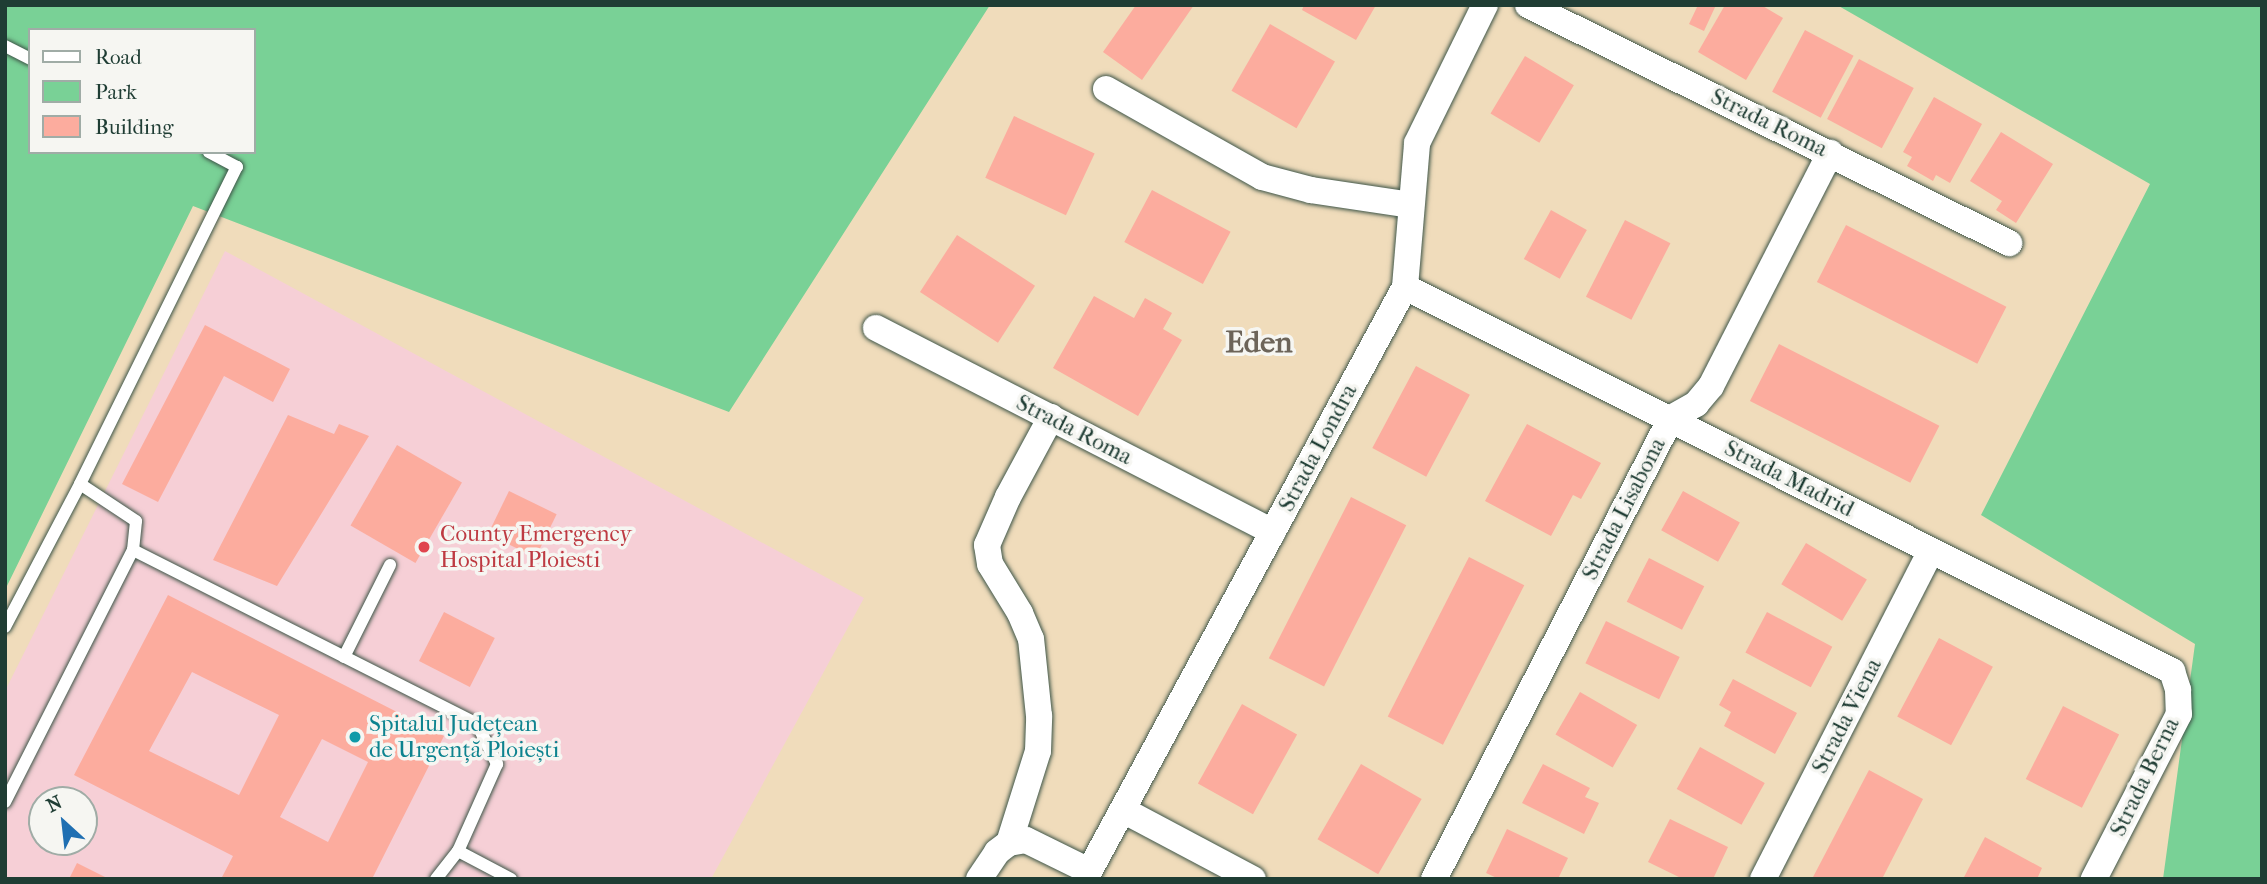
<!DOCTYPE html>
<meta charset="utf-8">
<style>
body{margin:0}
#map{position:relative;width:2267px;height:884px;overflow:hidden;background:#f0dcbb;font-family:"IM FELL French Canon",serif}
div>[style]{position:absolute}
.built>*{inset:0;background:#f6cfd6}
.green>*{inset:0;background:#79d196}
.building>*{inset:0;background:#fcac9e;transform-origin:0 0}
.roads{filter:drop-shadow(0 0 2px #3e5548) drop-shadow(0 0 2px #3e5548)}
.lane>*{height:12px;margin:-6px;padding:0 6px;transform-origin:6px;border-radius:6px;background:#fff}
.street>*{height:26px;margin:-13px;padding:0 13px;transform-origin:13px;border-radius:13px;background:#fff}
.dots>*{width:19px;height:19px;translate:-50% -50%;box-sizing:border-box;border:4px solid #f6f6f2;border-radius:50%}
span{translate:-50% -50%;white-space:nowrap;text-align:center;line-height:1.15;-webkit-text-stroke:7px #f6f6f2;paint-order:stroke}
.street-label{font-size:23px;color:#1f3d34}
.health-label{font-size:23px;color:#be3a42}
.left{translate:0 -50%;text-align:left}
.culture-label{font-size:23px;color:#0d838f}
.district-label{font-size:30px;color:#6c6459;font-weight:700}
.frame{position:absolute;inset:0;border:7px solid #1f3d34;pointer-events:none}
.legend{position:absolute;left:28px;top:28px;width:228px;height:126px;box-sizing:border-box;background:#f6f6f2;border:2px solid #a0aca6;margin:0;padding:9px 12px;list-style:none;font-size:21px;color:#1f3d34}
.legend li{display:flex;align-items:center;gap:14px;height:35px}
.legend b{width:35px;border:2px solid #a0aca6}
.north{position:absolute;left:28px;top:786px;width:70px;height:70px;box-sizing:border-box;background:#f6f6f2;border:2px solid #a0aca6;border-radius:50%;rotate:333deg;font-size:19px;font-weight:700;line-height:28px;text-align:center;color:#1f3d34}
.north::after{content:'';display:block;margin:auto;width:24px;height:32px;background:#1f6fb2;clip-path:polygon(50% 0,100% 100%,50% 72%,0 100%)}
</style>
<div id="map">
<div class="built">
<div style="clip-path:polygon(evenodd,225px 251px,864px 598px,711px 879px,5px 879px,5px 691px,225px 251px,42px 800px,84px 800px,84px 842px,42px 842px,42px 800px)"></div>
</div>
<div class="green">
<div style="clip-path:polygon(evenodd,5px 5px,990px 5px,729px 412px,193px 206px,5px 590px,5px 5px,30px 30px,254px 30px,254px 152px,30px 152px,30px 30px)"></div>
<div style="clip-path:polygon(1837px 5px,2262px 5px,2262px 879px,2163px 879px,2195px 644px,1981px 515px,2150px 184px)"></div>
</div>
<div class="building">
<div style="clip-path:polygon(1136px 5px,1194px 5px,1142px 80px,1103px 52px)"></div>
<div style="clip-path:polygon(1304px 5px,1376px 5px,1356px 40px,1302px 10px)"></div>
<div style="clip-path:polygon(1698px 5px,1716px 5px,1704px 31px,1689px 24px)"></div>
<div style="clip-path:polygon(1725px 5px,1761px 5px,1783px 18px,1746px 80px,1698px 52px)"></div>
<div style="left:1270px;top:24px;width:75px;height:77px;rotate:30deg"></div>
<div style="left:1805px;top:30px;width:55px;height:70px;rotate:28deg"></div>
<div style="left:1525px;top:56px;width:57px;height:67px;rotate:31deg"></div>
<div style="left:1859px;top:59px;width:62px;height:68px;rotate:28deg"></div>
<div style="clip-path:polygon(1934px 97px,1982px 124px,1950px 183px,1936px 175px,1933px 181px,1907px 166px,1912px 157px,1903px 152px)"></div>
<div style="left:1014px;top:116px;width:89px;height:68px;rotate:25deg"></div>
<div style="clip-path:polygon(2001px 132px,2053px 164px,2016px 223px,1996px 210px,2002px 201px,1970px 181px)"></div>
<div style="left:1152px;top:190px;width:89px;height:59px;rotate:28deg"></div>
<div style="left:1551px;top:210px;width:41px;height:56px;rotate:29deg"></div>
<div style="left:1625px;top:220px;width:51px;height:86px;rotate:27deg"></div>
<div style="left:1846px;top:225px;width:180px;height:64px;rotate:27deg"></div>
<div style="left:957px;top:235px;width:93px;height:68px;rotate:33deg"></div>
<div style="clip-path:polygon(1094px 296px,1134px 318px,1145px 298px,1172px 313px,1163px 329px,1182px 340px,1138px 416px,1053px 368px)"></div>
<div style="clip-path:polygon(205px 325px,290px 369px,273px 402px,224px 376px,158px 502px,122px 484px)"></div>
<div style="left:1779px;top:344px;width:180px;height:64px;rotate:27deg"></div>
<div style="left:1416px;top:366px;width:61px;height:93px;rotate:28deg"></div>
<div style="clip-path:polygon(288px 415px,334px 434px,339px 424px,369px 436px,277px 586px,213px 560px)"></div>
<div style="clip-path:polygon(1527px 424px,1601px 463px,1581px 499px,1573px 495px,1551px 536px,1485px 501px)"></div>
<div style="left:397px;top:445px;width:75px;height:93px;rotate:30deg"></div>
<div style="left:509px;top:491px;width:53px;height:48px;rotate:26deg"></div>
<div style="left:1683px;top:491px;width:65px;height:45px;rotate:29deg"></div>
<div style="left:1351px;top:497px;width:62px;height:181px;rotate:27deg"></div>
<div style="left:1806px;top:543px;width:71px;height:48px;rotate:31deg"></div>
<div style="left:1469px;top:557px;width:62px;height:179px;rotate:27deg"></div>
<div style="left:1649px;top:558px;width:62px;height:49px;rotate:27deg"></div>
<div style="clip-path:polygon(evenodd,168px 595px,444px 736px,372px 879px,221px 879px,233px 856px,74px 775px,168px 595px,192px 672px,279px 715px,239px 795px,149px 751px,192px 672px,168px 595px,322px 739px,368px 762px,328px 842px,280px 817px,322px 739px)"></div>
<div style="left:444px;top:612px;width:57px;height:55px;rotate:27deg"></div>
<div style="left:1767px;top:612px;width:74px;height:46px;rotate:28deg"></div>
<div style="left:1606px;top:621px;width:82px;height:47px;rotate:26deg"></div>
<div style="left:1939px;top:638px;width:61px;height:89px;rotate:28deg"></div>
<div style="clip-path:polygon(1733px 679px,1797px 713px,1775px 754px,1724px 726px,1731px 712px,1719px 705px)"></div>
<div style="left:1580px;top:692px;width:66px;height:49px;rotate:30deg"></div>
<div style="left:1242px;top:704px;width:63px;height:91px;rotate:29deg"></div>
<div style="left:2063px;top:706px;width:63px;height:82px;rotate:27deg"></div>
<div style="left:1700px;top:747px;width:74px;height:48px;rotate:29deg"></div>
<div style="left:1361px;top:764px;width:70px;height:87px;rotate:30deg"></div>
<div style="clip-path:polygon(1543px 764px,1590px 788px,1585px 797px,1599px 803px,1584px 834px,1522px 803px)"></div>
<div style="clip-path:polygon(1869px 770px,1923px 799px,1882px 879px,1812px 879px)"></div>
<div style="clip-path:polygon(1670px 819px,1728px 847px,1713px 879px,1683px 879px,1648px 862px)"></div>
<div style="clip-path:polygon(1507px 829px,1568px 858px,1558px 879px,1499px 879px,1486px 873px)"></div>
<div style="clip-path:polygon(1985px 837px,2042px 868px,2037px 879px,1963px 879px)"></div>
<div style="clip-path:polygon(77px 863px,109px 879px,69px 879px)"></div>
</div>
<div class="roads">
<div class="lane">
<div style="left:5px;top:46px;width:28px;rotate:27deg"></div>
<div style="left:133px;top:550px;width:386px;rotate:26.8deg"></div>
<div style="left:477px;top:724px;width:45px;rotate:63.4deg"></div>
<div style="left:497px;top:764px;width:95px;rotate:114.1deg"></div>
<div style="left:458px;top:851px;width:60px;rotate:27.8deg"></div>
<div style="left:5px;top:627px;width:161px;rotate:-62.3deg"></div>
<div style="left:344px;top:657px;width:103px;rotate:-63.4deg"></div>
<div style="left:5px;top:802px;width:283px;rotate:-63.1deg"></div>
<div style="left:133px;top:550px;width:29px;rotate:-84deg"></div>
<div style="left:136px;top:521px;width:67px;rotate:-146.5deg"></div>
<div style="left:80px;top:484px;width:354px;rotate:-63.7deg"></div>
<div style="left:237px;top:167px;width:32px;rotate:-152deg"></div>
<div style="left:436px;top:879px;width:36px;rotate:-52deg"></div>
</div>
<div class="street">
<div style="left:1528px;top:5px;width:537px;rotate:26.33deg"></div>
<div style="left:1106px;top:89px;width:179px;rotate:29.4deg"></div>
<div style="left:1262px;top:177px;width:51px;rotate:14.9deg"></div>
<div style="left:1311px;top:190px;width:101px;rotate:8.5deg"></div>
<div style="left:1405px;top:287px;width:858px;rotate:26.59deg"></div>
<div style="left:2172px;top:671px;width:20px;rotate:72deg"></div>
<div style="left:2178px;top:690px;width:24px;rotate:88deg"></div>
<div style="left:2179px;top:714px;width:186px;rotate:117.3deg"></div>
<div style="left:876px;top:328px;width:446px;rotate:27.2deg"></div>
<div style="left:1123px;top:810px;width:147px;rotate:28deg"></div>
<div style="left:1009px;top:843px;width:96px;rotate:-72.5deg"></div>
<div style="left:1038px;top:751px;width:35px;rotate:-88deg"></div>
<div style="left:1039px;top:716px;width:77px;rotate:-95.9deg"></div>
<div style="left:1031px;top:639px;width:28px;rotate:-113deg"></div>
<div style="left:1020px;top:613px;width:57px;rotate:-121.5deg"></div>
<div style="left:990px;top:564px;width:19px;rotate:-99deg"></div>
<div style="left:987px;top:545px;width:52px;rotate:-66.4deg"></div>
<div style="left:1008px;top:497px;width:91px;rotate:-61.7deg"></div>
<div style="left:979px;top:879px;width:32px;rotate:-56deg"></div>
<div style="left:997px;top:852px;width:15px;rotate:-37deg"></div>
<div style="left:1009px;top:843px;width:17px;rotate:-10deg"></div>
<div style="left:1026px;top:840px;width:70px;rotate:26.2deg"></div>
<div style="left:1085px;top:879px;width:673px;rotate:-61.61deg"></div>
<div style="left:1405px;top:287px;width:144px;rotate:-85.2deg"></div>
<div style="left:1417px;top:143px;width:154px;rotate:-63.8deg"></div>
<div style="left:1434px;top:879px;width:518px;rotate:-62.79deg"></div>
<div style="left:1671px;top:418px;width:29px;rotate:-29deg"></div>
<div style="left:1696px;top:404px;width:23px;rotate:-50deg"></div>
<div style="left:1711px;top:386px;width:262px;rotate:-62.9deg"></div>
<div style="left:1763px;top:879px;width:367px;rotate:-62.9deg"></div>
</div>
</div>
<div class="dots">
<div style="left:424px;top:547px;background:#e0444e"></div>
<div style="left:355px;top:737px;background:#0f9aa8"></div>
</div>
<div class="street-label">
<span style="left:1769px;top:123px;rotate:26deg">Strada Roma</span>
<span style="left:1074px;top:430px;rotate:27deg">Strada Roma</span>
<span style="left:1318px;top:448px;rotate:-62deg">Strada Londra</span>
<span style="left:1789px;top:479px;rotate:27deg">Strada Madrid</span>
<span style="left:1624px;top:509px;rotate:-63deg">Strada Lisabona</span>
<span style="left:1847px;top:716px;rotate:-63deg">Strada Viena</span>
<span style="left:2145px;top:777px;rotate:-64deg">Strada Berna</span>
</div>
<div class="health-label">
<span class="left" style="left:440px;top:547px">County Emergency<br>Hospital Ploiesti</span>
</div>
<div class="culture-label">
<span class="left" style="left:369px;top:737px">Spitalul Județean<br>de Urgență Ploiești</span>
</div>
<div class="district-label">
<span style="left:1259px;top:343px">Eden</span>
</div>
<div class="frame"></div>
<ul class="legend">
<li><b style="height:9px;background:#fff"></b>Road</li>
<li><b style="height:19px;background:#79d196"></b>Park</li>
<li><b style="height:19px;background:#fcac9e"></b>Building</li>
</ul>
<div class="north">N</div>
</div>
